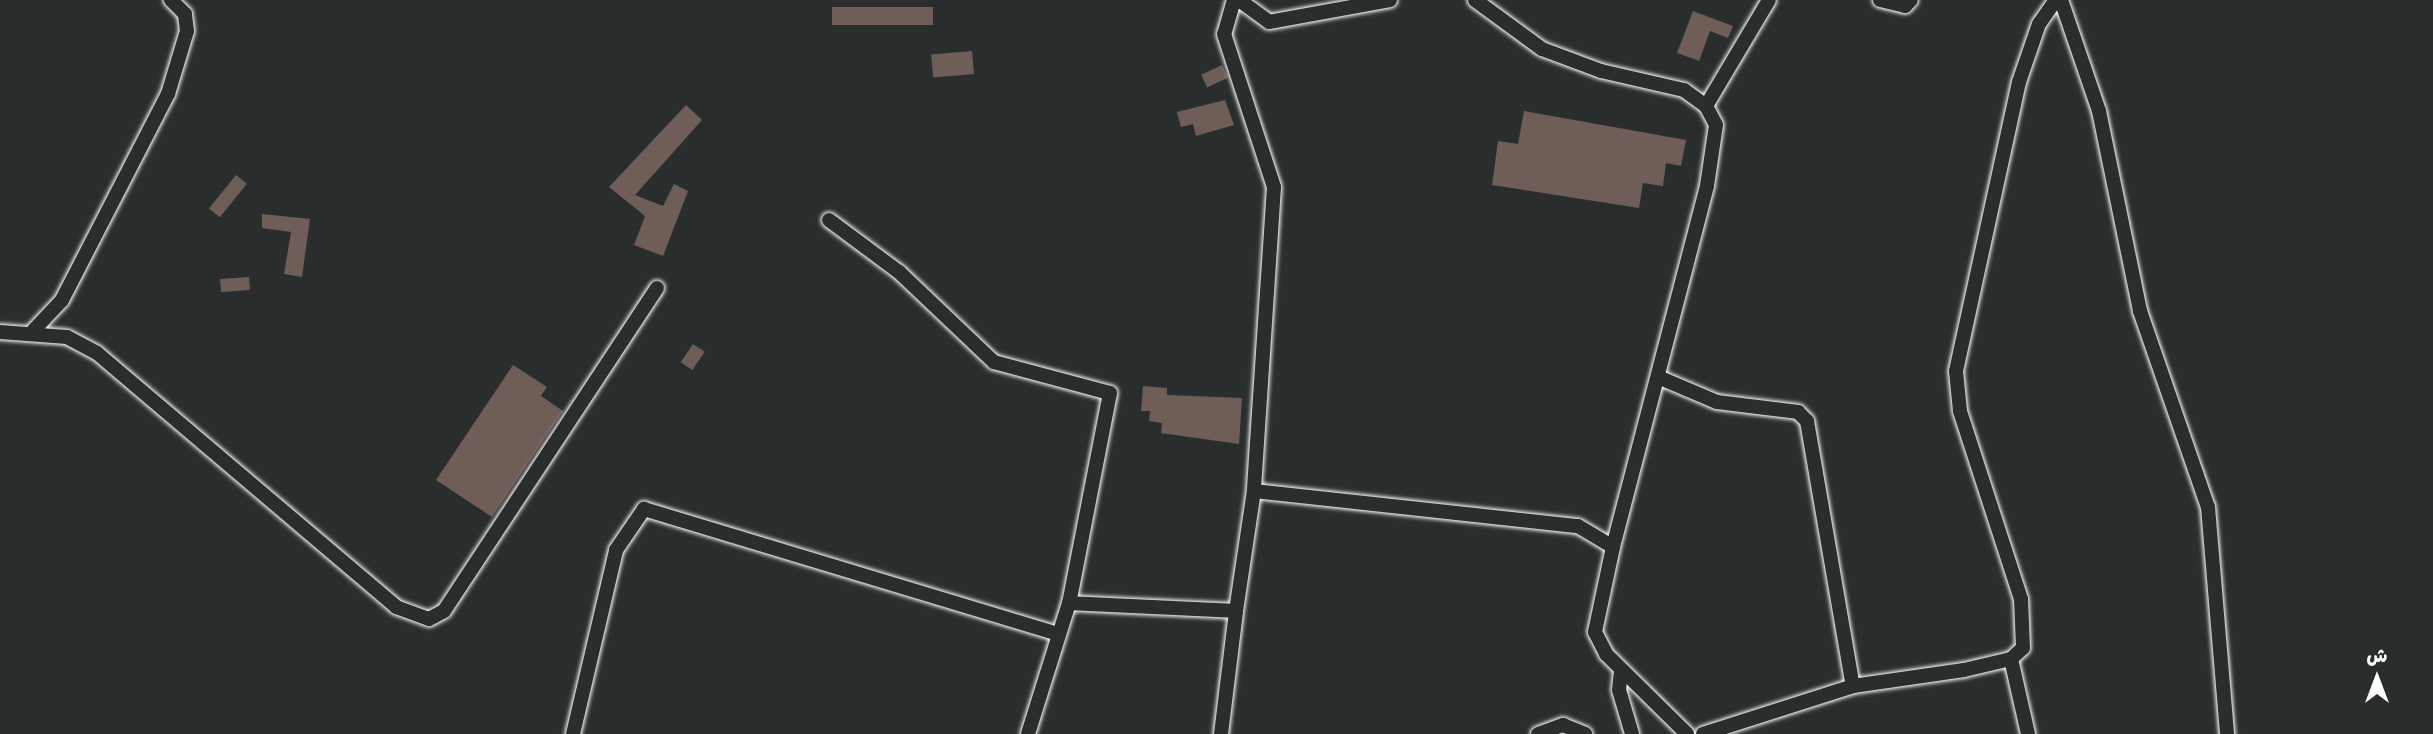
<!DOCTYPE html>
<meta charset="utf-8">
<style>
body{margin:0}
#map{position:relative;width:2433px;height:734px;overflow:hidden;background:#2a2d2e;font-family:Mynerve,"Playpen Sans Arabic",sans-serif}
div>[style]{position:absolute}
.building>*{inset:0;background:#6f5e58;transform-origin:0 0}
.roads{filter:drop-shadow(0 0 2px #fff) drop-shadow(0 0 2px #fff)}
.minor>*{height:14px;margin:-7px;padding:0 7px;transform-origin:7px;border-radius:7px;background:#2a2d2e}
span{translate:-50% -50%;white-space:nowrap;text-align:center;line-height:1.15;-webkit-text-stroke:5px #2a2d2e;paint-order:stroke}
.north{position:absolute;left:2342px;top:643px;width:70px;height:70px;-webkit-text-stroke:5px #2a2d2e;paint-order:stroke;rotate:0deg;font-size:19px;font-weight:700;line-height:28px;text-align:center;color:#fff}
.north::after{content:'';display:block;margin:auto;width:24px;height:32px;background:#fff;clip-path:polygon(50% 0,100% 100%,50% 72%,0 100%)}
</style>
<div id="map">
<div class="building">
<div style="left:933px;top:7px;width:18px;height:101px;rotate:90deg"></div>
<div style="clip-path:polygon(1693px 11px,1733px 26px,1728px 38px,1710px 31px,1699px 61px,1677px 53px)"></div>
<div style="left:972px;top:51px;width:23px;height:41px;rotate:85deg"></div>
<div style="left:1222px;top:65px;width:14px;height:23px;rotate:65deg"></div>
<div style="clip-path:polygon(1225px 100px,1234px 125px,1196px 136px,1193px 124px,1181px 127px,1177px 112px)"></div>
<div style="clip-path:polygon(686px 105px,702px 120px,635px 195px,663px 206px,674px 184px,688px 191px,663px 256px,634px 245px,645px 216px,609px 187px)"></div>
<div style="clip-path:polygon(1524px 111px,1686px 140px,1681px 166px,1666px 163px,1663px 186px,1643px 183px,1639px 208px,1492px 185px,1498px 141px,1518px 144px)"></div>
<div style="left:236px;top:175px;width:14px;height:43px;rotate:39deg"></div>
<div style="clip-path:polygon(262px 214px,310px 219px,302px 277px,284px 274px,291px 232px,262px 228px)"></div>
<div style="left:249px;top:277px;width:13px;height:29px;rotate:86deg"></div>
<div style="left:693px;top:344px;width:14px;height:22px;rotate:34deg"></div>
<div style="clip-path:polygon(513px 365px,547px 387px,541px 396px,563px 411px,492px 517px,436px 480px)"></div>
<div style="clip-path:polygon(1143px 386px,1167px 388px,1167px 395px,1242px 398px,1239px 444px,1161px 433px,1162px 423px,1149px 421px,1150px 411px,1141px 411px)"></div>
</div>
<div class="roads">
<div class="minor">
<div style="left:1234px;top:0;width:35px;rotate:106deg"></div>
<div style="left:1224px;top:34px;width:161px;rotate:71.9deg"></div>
<div style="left:1274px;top:187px;width:305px;rotate:93.8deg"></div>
<div style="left:1239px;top:0;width:37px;rotate:36deg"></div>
<div style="left:1269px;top:22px;width:123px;rotate:-10.3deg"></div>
<div style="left:1475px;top:0;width:83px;rotate:36.2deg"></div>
<div style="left:1542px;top:49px;width:63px;rotate:20.4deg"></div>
<div style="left:1601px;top:71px;width:85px;rotate:12.9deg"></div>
<div style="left:1684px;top:90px;width:27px;rotate:36deg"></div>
<div style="left:1706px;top:106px;width:21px;rotate:62deg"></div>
<div style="left:1716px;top:125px;width:62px;rotate:98.4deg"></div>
<div style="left:1707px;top:186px;width:373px;rotate:104.6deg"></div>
<div style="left:1880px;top:0;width:26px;rotate:13deg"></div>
<div style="left:1905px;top:6px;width:8px;rotate:-45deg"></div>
<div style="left:2061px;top:0;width:117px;rotate:71.1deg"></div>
<div style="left:2099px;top:111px;width:204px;rotate:78.4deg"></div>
<div style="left:2140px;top:311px;width:207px;rotate:70.9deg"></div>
<div style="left:2208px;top:507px;width:228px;rotate:85.2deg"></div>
<div style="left:1706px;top:106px;width:123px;rotate:-59.3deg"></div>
<div style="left:829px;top:220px;width:87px;rotate:36.6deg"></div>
<div style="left:899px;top:272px;width:131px;rotate:43.5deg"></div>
<div style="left:994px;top:362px;width:120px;rotate:15deg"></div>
<div style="left:1110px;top:393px;width:214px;rotate:101deg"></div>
<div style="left:1069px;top:603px;width:137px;rotate:107.4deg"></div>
<div style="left:0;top:332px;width:67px;rotate:4.3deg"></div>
<div style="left:67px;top:337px;width:34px;rotate:28deg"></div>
<div style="left:97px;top:353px;width:392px;rotate:40.3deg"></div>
<div style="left:396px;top:607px;width:35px;rotate:20deg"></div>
<div style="left:429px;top:619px;width:17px;rotate:-28deg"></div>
<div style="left:444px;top:611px;width:387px;rotate:-56.6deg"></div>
<div style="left:32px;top:332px;width:44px;rotate:-46.8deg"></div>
<div style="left:62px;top:300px;width:232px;rotate:-62.8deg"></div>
<div style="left:168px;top:94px;width:66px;rotate:-73.2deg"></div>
<div style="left:187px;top:31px;width:17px;rotate:-97deg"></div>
<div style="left:185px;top:14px;width:20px;rotate:-135deg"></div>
<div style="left:1658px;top:377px;width:64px;rotate:23deg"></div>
<div style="left:1717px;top:402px;width:82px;rotate:7deg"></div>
<div style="left:1798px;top:412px;width:13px;rotate:45deg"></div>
<div style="left:1807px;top:421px;width:269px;rotate:80.2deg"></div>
<div style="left:1069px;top:603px;width:167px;rotate:2.7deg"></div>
<div style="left:1236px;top:611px;width:121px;rotate:-81.5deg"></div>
<div style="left:1254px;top:491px;width:326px;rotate:6.2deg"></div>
<div style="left:1578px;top:526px;width:41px;rotate:31deg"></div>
<div style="left:1613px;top:547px;width:87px;rotate:102deg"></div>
<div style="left:1595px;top:632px;width:25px;rotate:63deg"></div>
<div style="left:1606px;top:654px;width:114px;rotate:44.6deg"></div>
<div style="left:2011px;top:659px;width:77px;rotate:77.2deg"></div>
<div style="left:1621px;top:671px;width:19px;rotate:96deg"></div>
<div style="left:1619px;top:690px;width:46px;rotate:73.5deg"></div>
<div style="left:573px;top:734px;width:189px;rotate:-76.8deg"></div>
<div style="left:616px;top:550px;width:50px;rotate:-55.7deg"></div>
<div style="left:644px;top:509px;width:432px;rotate:16.8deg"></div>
<div style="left:1221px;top:734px;width:124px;rotate:-83deg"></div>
<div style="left:1538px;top:734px;width:27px;rotate:-20deg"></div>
<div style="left:1563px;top:725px;width:24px;rotate:22deg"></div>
<div style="left:1703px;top:734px;width:157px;rotate:-17.7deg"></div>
<div style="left:1853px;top:686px;width:112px;rotate:-8.2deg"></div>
<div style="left:1964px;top:670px;width:48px;rotate:-13.2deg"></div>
<div style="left:2011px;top:659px;width:16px;rotate:-43deg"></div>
<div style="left:2023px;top:648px;width:49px;rotate:-92.3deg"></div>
<div style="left:2021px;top:599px;width:198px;rotate:-108deg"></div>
<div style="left:1960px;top:411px;width:40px;rotate:-95.7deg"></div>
<div style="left:1956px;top:371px;width:296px;rotate:-77.7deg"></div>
<div style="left:2019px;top:82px;width:61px;rotate:-71deg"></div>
<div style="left:2039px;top:24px;width:29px;rotate:-55deg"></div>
</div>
</div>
<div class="north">ش</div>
</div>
